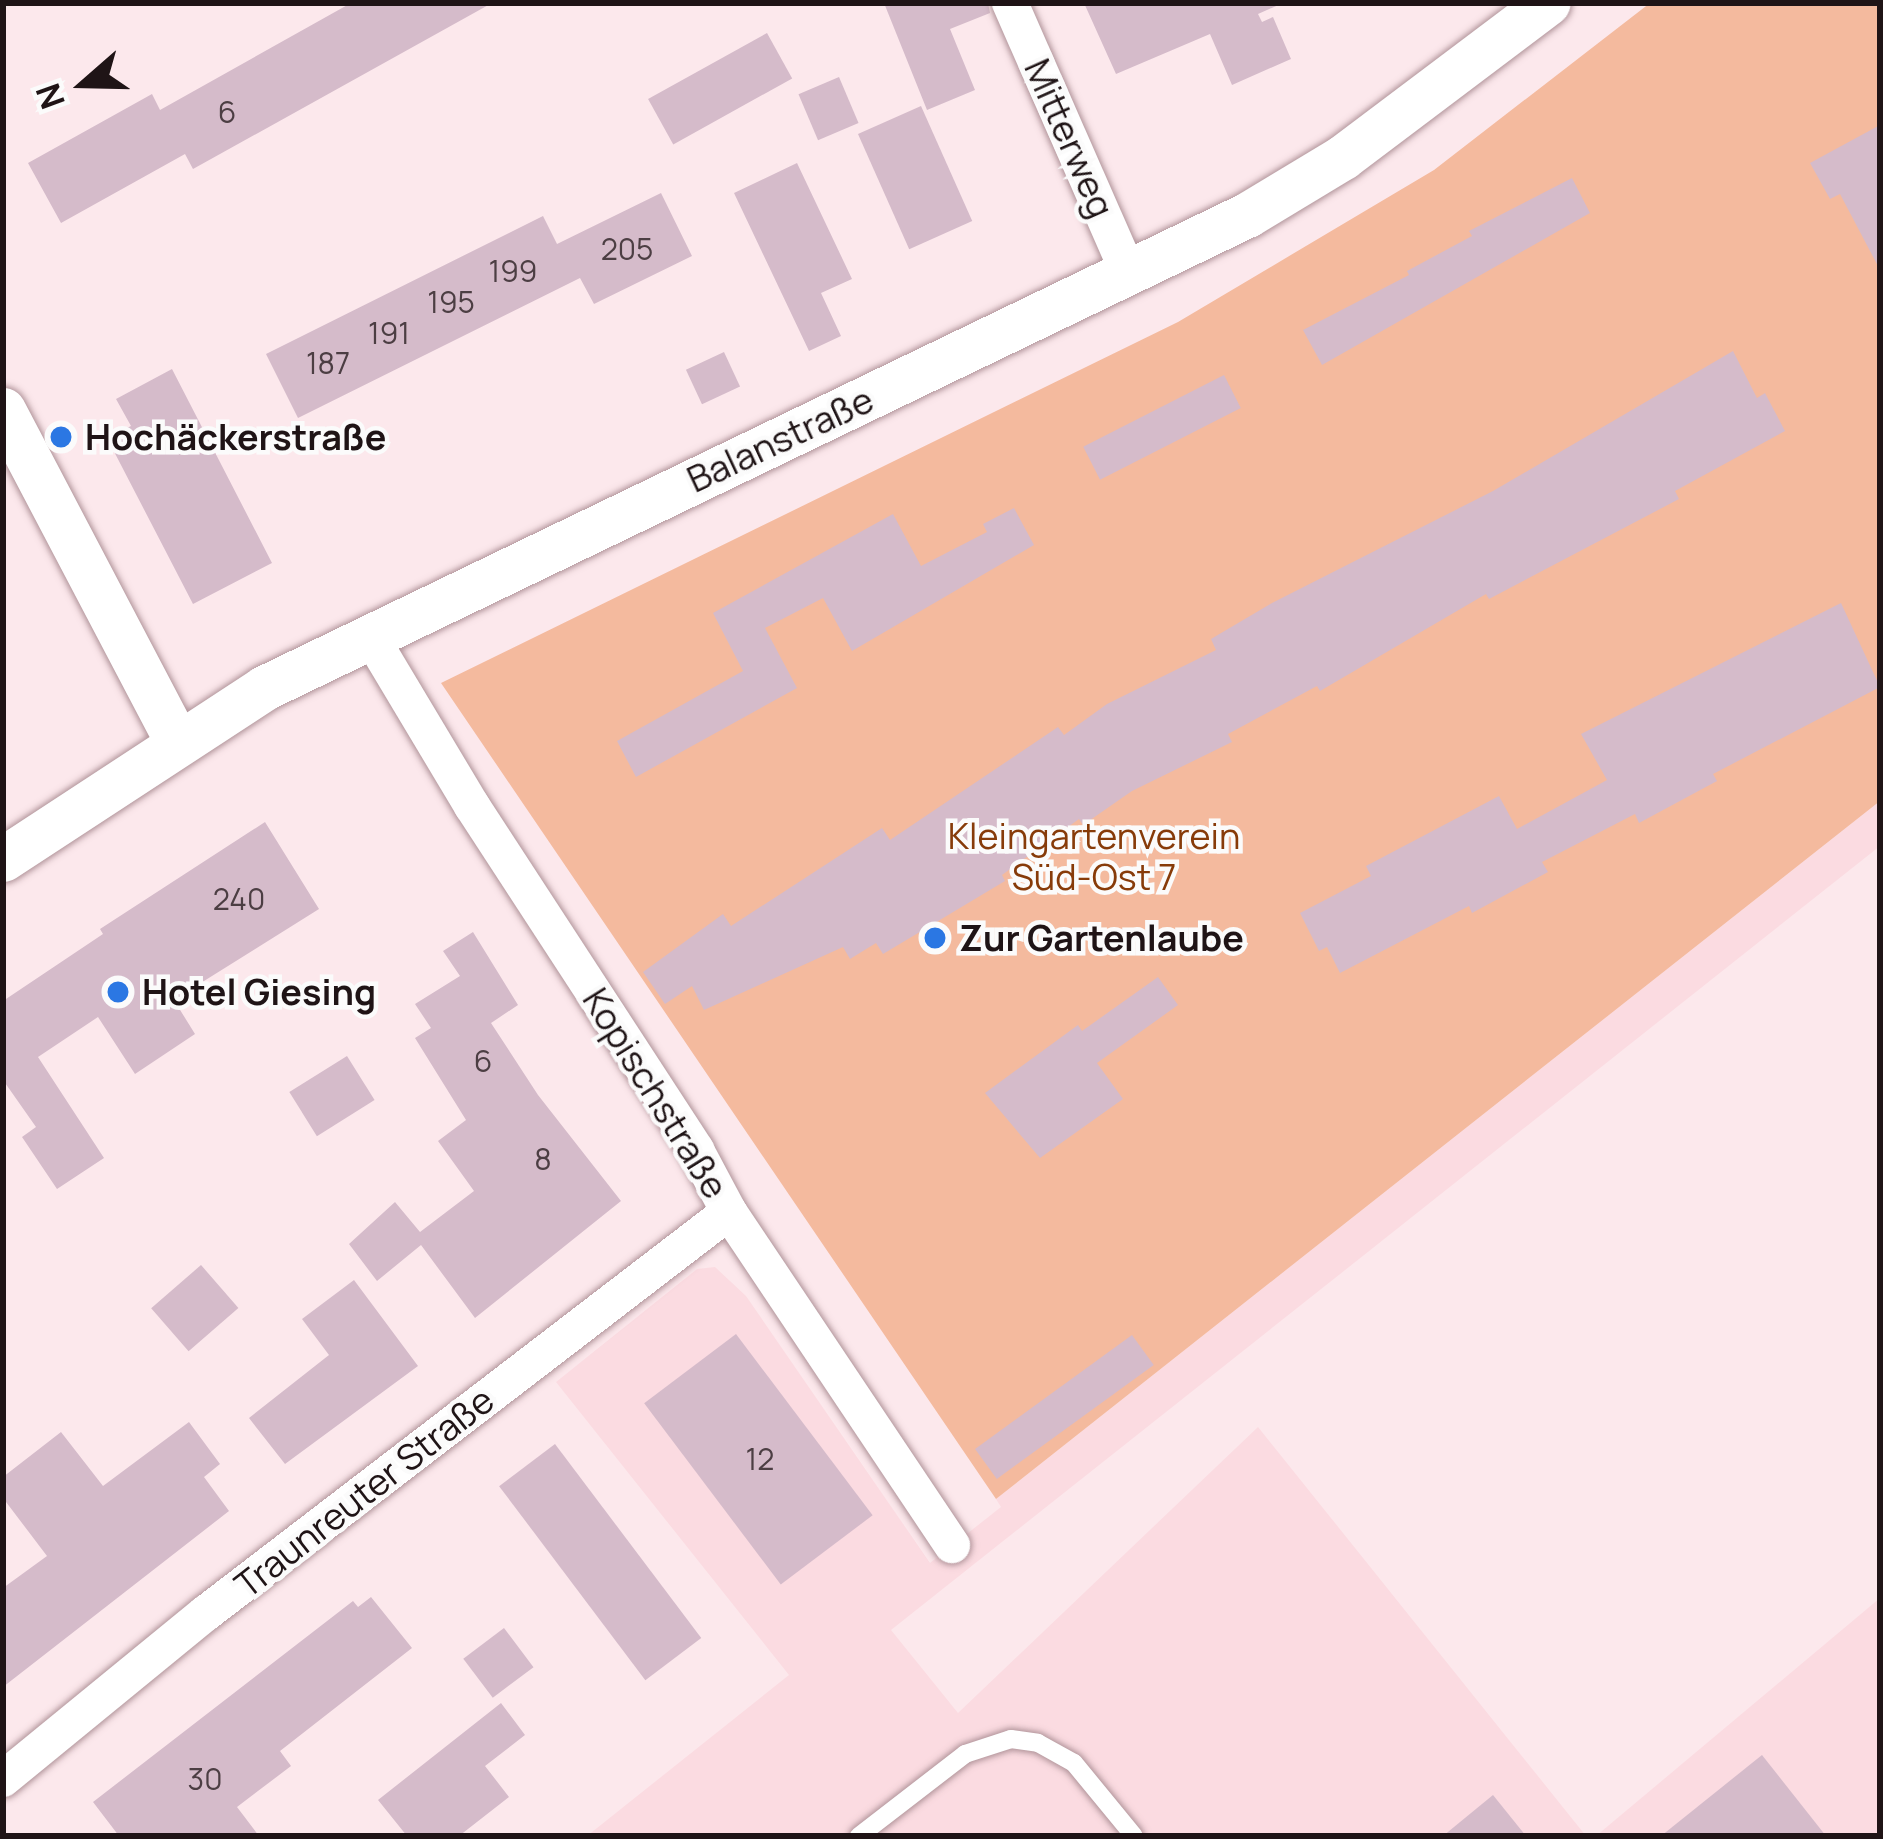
<!DOCTYPE html>
<meta charset="utf-8">
<style>
body{margin:0}
#map{position:relative;width:1883px;height:1839px;overflow:hidden;background:#fce8ec;font-family:Manrope,sans-serif}
div>[style]{position:absolute}
.built>*{inset:0;background:#fbdbe1}
.green>*{inset:0;background:#f4ba9e}
.building>*{inset:0;background:#d5bbca;transform-origin:0 0}
.roads{filter:drop-shadow(0 0 3px #b1949a) drop-shadow(0 0 3px #b1949a)}
.service>*{height:18px;margin:-9px;padding:0 9px;transform-origin:9px;border-radius:9px;background:#fff}
.minor>*{height:36px;margin:-18px;padding:0 18px;transform-origin:18px;border-radius:18px;background:#fff}
.tertiary>*{height:45px;margin:-22.5px;padding:0 22.5px;transform-origin:22.5px;border-radius:22.5px;background:#fff}
.dots>*{width:33px;height:33px;translate:-50% -50%;box-sizing:border-box;border:6px solid #fbfbfb;border-radius:50%}
span{translate:-50% -50%;white-space:nowrap;text-align:center;line-height:1.15;-webkit-text-stroke:9px #fbfbfb;paint-order:stroke}
.number-label{font-size:30px;color:#4c3e43}
.number-label span{-webkit-text-stroke-width:0}
.street-label{font-size:36px;color:#1f1416}
.poi-label{font-size:36px;color:#1f1416;font-weight:700}
.left{translate:0 -50%;text-align:left}
.park-label{font-size:36px;color:#873b09}
.frame{position:absolute;inset:0;border:6px solid #1f1416;pointer-events:none}
.north{position:absolute;left:24px;top:24px;width:120px;height:120px;-webkit-text-stroke:9px #fbfbfb;paint-order:stroke;rotate:250deg;font-size:33px;font-weight:700;line-height:48px;text-align:center;color:#1f1416}
.north::after{content:'';display:block;margin:auto;width:42px;height:54px;background:#1f1416;clip-path:polygon(50% 0,100% 100%,50% 72%,0 100%)}
</style>
<div id="map">
<div class="built">
<div style="clip-path:polygon(1880px 801px,1880px 846px,891px 1630px,958px 1713px,1258px 1427px,1586px 1836px,587px 1836px,789px 1675px,556px 1382px,697px 1269px,715px 1267px,746px 1296px,930px 1563px,1001px 1507px,996px 1499px)"></div>
<div style="clip-path:polygon(1880px 1598px,1880px 1836px,1596px 1836px)"></div>
</div>
<div class="green">
<div style="clip-path:polygon(1650px 3px,1880px 3px,1880px 801px,996px 1499px,441px 683px,1178px 322px,1434px 170px)"></div>
</div>
<div class="building">
<div style="clip-path:polygon(351px 3px,492px 3px,193px 169px,185px 154px,61px 223px,28px 163px,152px 94px,160px 110px)"></div>
<div style="clip-path:polygon(884px 3px,988px 3px,990px 13px,950px 29px,975px 90px,927px 110px)"></div>
<div style="clip-path:polygon(1084px 3px,1283px 3px,1258px 14px,1262px 22px,1273px 17px,1291px 59px,1232px 85px,1210px 34px,1116px 74px)"></div>
<div style="left:767px;top:33px;width:52px;height:136px;rotate:61deg"></div>
<div style="left:839px;top:77px;width:50px;height:44px;rotate:67deg"></div>
<div style="left:921px;top:106px;width:126px;height:69px;rotate:66deg"></div>
<div style="clip-path:polygon(1880px 125px,1880px 270px,1840px 194px,1830px 199px,1810px 163px)"></div>
<div style="clip-path:polygon(797px 163px,852px 279px,821px 293px,841px 336px,809px 351px,734px 193px)"></div>
<div style="clip-path:polygon(1572px 178px,1590px 213px,1322px 365px,1303px 330px,1409px 275px,1407px 271px,1472px 236px,1469px 231px)"></div>
<div style="clip-path:polygon(661px 193px,692px 256px,594px 304px,580px 278px,298px 418px,266px 354px,543px 216px,557px 244px)"></div>
<div style="clip-path:polygon(1733px 351px,1757px 398px,1765px 393px,1785px 431px,1675px 491px,1679px 499px,1489px 599px,1486px 594px,1320px 691px,1317px 686px,1228px 734px,1232px 742px,1132px 791px,1083px 825px,1079px 819px,1002px 875px,1005px 881px,883px 954px,876px 943px,850px 959px,843px 947px,704px 1010px,692px 986px,665px 1004px,643px 972px,723px 914px,731px 926px,882px 828px,890px 840px,1058px 727px,1064px 735px,1107px 704px,1216px 650px,1211px 639px,1272px 603px,1493px 491px)"></div>
<div style="left:724px;top:352px;width:38px;height:42px;rotate:65deg"></div>
<div style="clip-path:polygon(172px 369px,272px 563px,193px 604px,107px 438px,131px 426px,116px 399px)"></div>
<div style="left:1224px;top:375px;width:37px;height:158px;rotate:63deg"></div>
<div style="clip-path:polygon(1014px 508px,1034px 545px,852px 651px,823px 598px,765px 628px,797px 688px,636px 777px,617px 741px,743px 671px,713px 613px,893px 514px,921px 566px,987px 532px,983px 524px)"></div>
<div style="clip-path:polygon(1841px 603px,1880px 687px,1713px 774px,1717px 781px,1639px 823px,1635px 814px,1542px 862px,1548px 872px,1472px 913px,1469px 906px,1340px 973px,1327px 947px,1319px 951px,1300px 913px,1371px 876px,1366px 866px,1499px 796px,1517px 829px,1607px 780px,1581px 734px)"></div>
<div style="clip-path:polygon(265px 822px,319px 909px,188px 991px,191px 996px,177px 1005px,195px 1034px,135px 1074px,98px 1017px,38px 1057px,104px 1158px,57px 1189px,22px 1137px,36px 1127px,3px 1080px,3px 1001px,103px 934px,100px 929px)"></div>
<div style="clip-path:polygon(473px 932px,518px 1005px,491px 1023px,538px 1095px,621px 1201px,475px 1318px,421px 1245px,377px 1281px,349px 1244px,395px 1202px,420px 1232px,474px 1191px,438px 1141px,466px 1120px,415px 1038px,431px 1028px,415px 1004px,460px 976px,443px 951px)"></div>
<div style="clip-path:polygon(1158px 977px,1178px 1005px,1097px 1063px,1123px 1099px,1040px 1158px,985px 1093px,1078px 1025px,1082px 1031px)"></div>
<div style="left:347px;top:1056px;width:52px;height:68px;rotate:58deg"></div>
<div style="left:201px;top:1265px;width:57px;height:66px;rotate:49deg"></div>
<div style="clip-path:polygon(354px 1280px,418px 1366px,285px 1464px,249px 1418px,329px 1355px,302px 1319px)"></div>
<div style="left:736px;top:1334px;width:227px;height:115px;rotate:53deg"></div>
<div style="left:1132px;top:1335px;width:37px;height:194px;rotate:54deg"></div>
<div style="clip-path:polygon(189px 1422px,220px 1464px,204px 1477px,229px 1511px,3px 1687px,3px 1588px,47px 1556px,3px 1498px,3px 1477px,61px 1432px,103px 1486px)"></div>
<div style="left:555px;top:1444px;width:243px;height:70px;rotate:53deg"></div>
<div style="clip-path:polygon(371px 1597px,412px 1648px,280px 1751px,291px 1766px,237px 1807px,259px 1836px,119px 1836px,93px 1802px,353px 1601px,358px 1607px)"></div>
<div style="left:504px;top:1628px;width:49px;height:51px;rotate:53deg"></div>
<div style="clip-path:polygon(501px 1703px,525px 1735px,485px 1766px,509px 1797px,459px 1836px,407px 1836px,378px 1800px)"></div>
<div style="clip-path:polygon(1762px 1755px,1826px 1836px,1661px 1836px)"></div>
<div style="clip-path:polygon(1493px 1795px,1526px 1836px,1443px 1836px)"></div>
</div>
<div class="roads">
<div class="service">
<div style="left:859px;top:1836px;width:134px;rotate:-37.7deg"></div>
<div style="left:965px;top:1754px;width:48px;rotate:-18.1deg"></div>
<div style="left:1011px;top:1739px;width:27px;rotate:8deg"></div>
<div style="left:1038px;top:1743px;width:41px;rotate:29.1deg"></div>
<div style="left:1074px;top:1763px;width:94px;rotate:50.6deg"></div>
</div>
<div class="minor">
<div style="left:1010px;top:3px;width:296px;rotate:66.3deg"></div>
<div style="left:369px;top:634px;width:200px;rotate:59.1deg"></div>
<div style="left:472px;top:806px;width:411px;rotate:56.9deg"></div>
<div style="left:696px;top:1150px;width:70px;rotate:62deg"></div>
<div style="left:729px;top:1212px;width:401px;rotate:56.2deg"></div>
<div style="left:3px;top:1779px;width:262px;rotate:-39.3deg"></div>
<div style="left:206px;top:1613px;width:659px;rotate:-37.48deg"></div>
</div>
<div class="tertiary">
<div style="left:3px;top:410px;width:376px;rotate:62.3deg"></div>
<div style="left:3px;top:859px;width:312px;rotate:-33.2deg"></div>
<div style="left:264px;top:688px;width:1091px;rotate:-25.7deg"></div>
<div style="left:1247px;top:215px;width:112px;rotate:-31.1deg"></div>
<div style="left:1343px;top:157px;width:256px;rotate:-37deg"></div>
</div>
</div>
<div class="dots">
<div style="left:61px;top:437px;background:#2b77e3"></div>
<div style="left:935px;top:938px;background:#2b77e3"></div>
<div style="left:118px;top:992px;background:#2b77e3"></div>
</div>
<div class="number-label">
<span style="left:227px;top:112px">6</span>
<span style="left:627px;top:249px">205</span>
<span style="left:513px;top:271px">199</span>
<span style="left:451px;top:302px">195</span>
<span style="left:389px;top:333px">191</span>
<span style="left:328px;top:363px">187</span>
<span style="left:239px;top:899px">240</span>
<span style="left:483px;top:1061px">6</span>
<span style="left:543px;top:1159px">8</span>
<span style="left:760px;top:1459px">12</span>
<span style="left:205px;top:1779px">30</span>
</div>
<div class="street-label">
<span style="left:1070px;top:138px;rotate:66deg">Mitterweg</span>
<span style="left:780px;top:439px;rotate:-25deg">Balanstraße</span>
<span style="left:656px;top:1093px;rotate:58deg">Kopischstraße</span>
<span style="left:364px;top:1492px;rotate:-38deg">Traunreuter Straße</span>
</div>
<div class="poi-label">
<span class="left" style="left:85px;top:437px">Hochäckerstraße</span>
<span class="left" style="left:959px;top:938px">Zur Gartenlaube</span>
<span class="left" style="left:142px;top:992px">Hotel Giesing</span>
</div>
<div class="park-label">
<span style="left:1094px;top:856px">Kleingartenverein<br>Süd-Ost 7</span>
</div>
<div class="frame"></div>
<div class="north">N</div>
</div>
